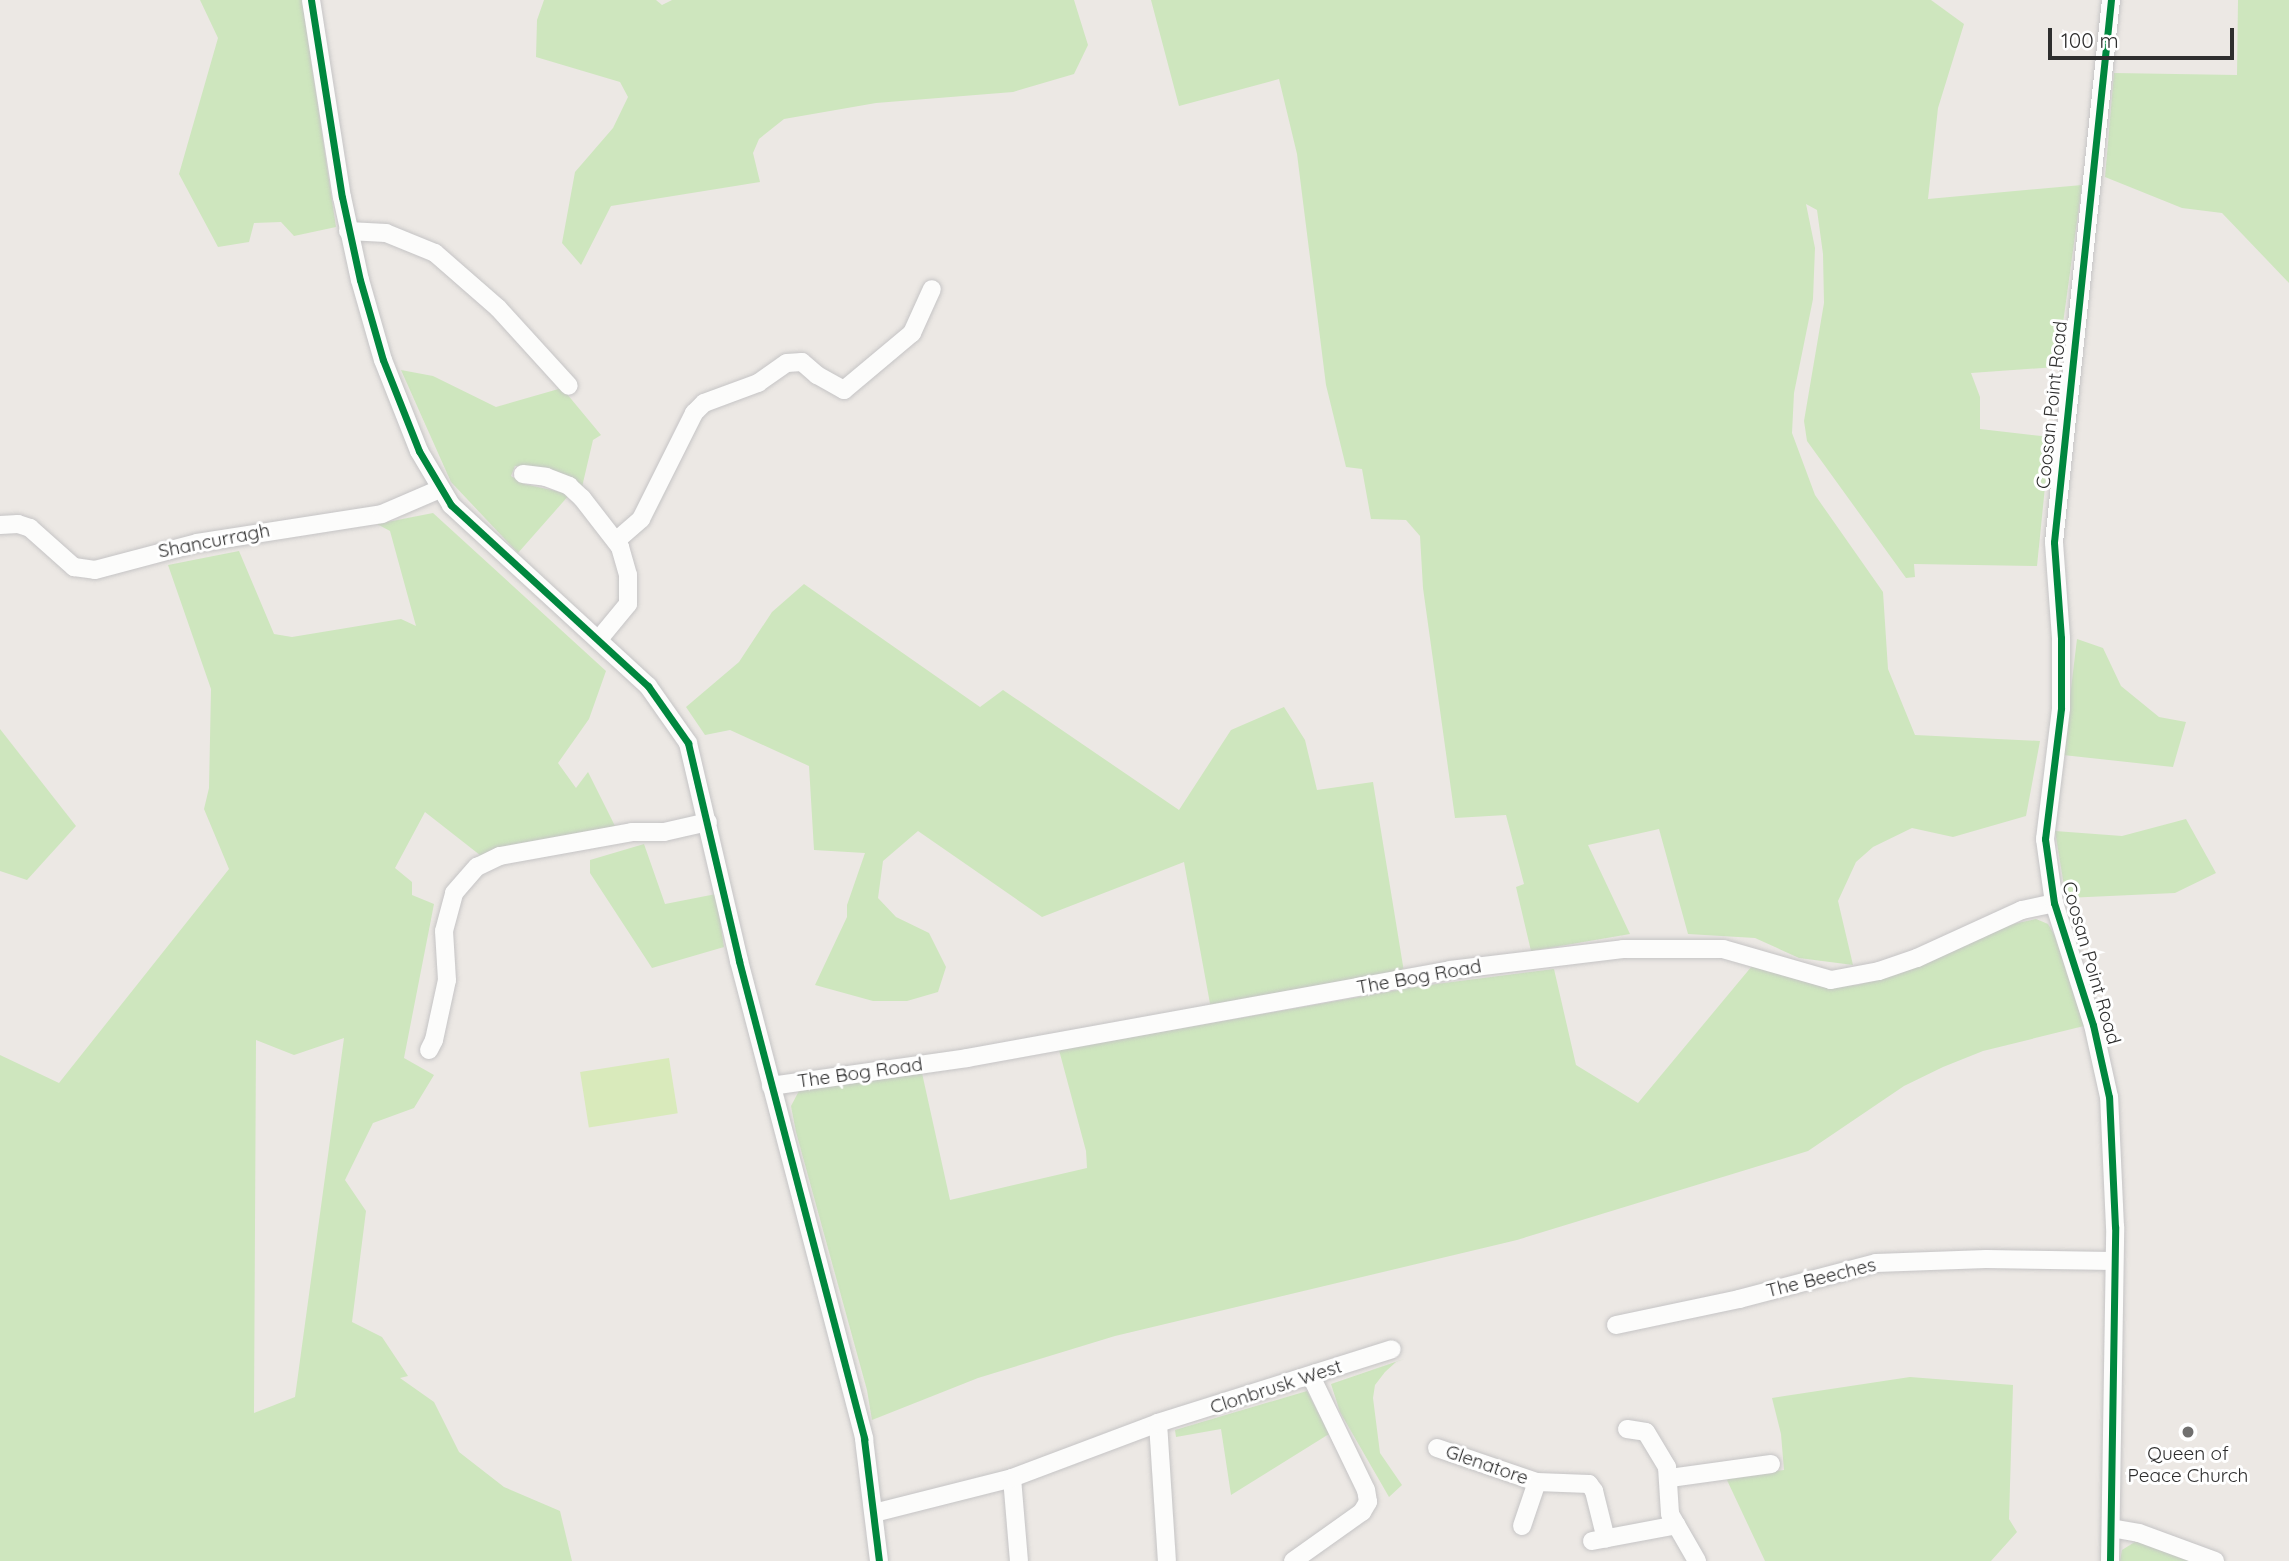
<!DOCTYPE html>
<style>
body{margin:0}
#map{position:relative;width:2289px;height:1561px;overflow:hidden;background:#ece8e4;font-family:Quicksand,sans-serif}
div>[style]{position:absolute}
.green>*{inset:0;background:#cee6be}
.pitch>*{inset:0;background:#d9eabb;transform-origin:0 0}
.roads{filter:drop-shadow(0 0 2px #c5c4c5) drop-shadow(0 0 2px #c5c4c5)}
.minor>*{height:18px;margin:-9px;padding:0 9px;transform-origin:9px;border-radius:9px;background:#fcfcfb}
.cycleway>*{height:7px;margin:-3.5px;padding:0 3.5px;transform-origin:3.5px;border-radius:3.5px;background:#00873e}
.dots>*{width:19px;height:19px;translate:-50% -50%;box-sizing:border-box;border:4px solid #fff;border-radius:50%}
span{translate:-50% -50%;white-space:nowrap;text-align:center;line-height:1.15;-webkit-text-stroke:6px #fff;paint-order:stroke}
.street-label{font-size:19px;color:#2e2e2e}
.poi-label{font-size:19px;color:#2e2e2e}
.scale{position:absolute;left:2048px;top:28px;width:186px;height:32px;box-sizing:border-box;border:4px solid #2e2e2e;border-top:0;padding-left:9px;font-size:21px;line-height:24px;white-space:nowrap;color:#2e2e2e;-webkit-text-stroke:5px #fff;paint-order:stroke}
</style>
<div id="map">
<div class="green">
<div style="clip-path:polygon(200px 0,302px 0,336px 227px,294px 236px,281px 222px,254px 223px,249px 242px,218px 247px,179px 174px,218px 38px)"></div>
<div style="clip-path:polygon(544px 0,656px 0,662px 5px,672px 0,1074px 0,1088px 45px,1074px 74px,1013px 92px,876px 103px,784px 119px,759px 139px,753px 153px,760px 182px,611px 206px,581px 265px,562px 243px,575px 172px,613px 128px,628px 97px,620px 82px,536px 57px,537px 20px)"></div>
<div style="clip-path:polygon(1151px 0,1931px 0,1964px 24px,1938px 108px,1928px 199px,2082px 185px,2057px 367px,1971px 373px,1980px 397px,1980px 429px,2050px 437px,2037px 566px,1914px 564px,1915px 577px,1906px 578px,1807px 441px,1804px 421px,1824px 303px,1823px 254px,1817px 210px,1806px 204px,1815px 248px,1813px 299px,1794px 393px,1792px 433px,1815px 495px,1883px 592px,1888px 669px,1915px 735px,2040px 741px,2026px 816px,1953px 837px,1912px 828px,1873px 847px,1856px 862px,1838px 901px,1853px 965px,1799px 958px,1755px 938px,1688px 934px,1659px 829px,1588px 845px,1630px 934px,1531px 951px,1516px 887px,1524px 884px,1506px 815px,1455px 818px,1423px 588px,1420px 536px,1406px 520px,1371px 519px,1362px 469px,1346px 467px,1326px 385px,1297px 154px,1279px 79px,1179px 106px)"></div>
<div style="clip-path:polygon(2238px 0,2289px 0,2289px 283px,2222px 213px,2182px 208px,2105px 177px,2114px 73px,2237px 75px)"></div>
<div style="clip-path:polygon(401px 370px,433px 376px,496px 407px,562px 388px,601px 435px,593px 440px,582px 487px,550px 470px,515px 466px,511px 476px,524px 484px,570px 494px,518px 553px,451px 482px)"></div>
<div style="clip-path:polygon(evenodd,433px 513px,606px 671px,589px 719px,558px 763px,576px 788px,588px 772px,617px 830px,485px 859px,425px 812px,395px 868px,412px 882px,412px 895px,434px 904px,404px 1058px,434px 1075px,414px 1108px,373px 1123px,345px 1180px,366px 1211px,352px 1322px,382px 1337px,408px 1376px,400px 1378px,434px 1402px,459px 1452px,504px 1487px,560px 1511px,572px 1561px,0 1561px,0 1055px,59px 1083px,229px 869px,204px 809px,209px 788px,211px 689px,168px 565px,239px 551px,274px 634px,292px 637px,401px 619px,416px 626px,390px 531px,377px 524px,433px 513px,344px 1038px,295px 1397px,254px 1413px,256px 1040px,294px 1055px,344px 1038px)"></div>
<div style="clip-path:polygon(804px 584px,980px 707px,1003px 690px,1179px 810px,1231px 730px,1284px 707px,1305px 740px,1317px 790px,1373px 782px,1404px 972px,1211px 1009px,1184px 862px,1042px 917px,918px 831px,883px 861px,878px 898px,896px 917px,929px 933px,946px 967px,938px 992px,907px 1001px,873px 1001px,815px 985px,847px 917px,847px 905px,865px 853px,814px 850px,809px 766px,730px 730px,705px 735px,686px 707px,739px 662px,772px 612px)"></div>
<div style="clip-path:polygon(2077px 639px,2103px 648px,2121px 686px,2159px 717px,2186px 722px,2173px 767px,2063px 755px)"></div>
<div style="clip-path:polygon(0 729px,76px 826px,27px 880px,0 871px)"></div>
<div style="clip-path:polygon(2186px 819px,2216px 873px,2175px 893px,2066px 898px,2055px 831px,2122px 836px)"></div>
<div style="clip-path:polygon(644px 844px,665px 904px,716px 894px,724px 947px,652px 968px,590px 873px,590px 860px)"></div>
<div style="clip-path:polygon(2036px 919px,2048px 924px,2055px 936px,2084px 1026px,1983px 1051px,1943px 1067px,1904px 1086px,1808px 1151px,1517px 1240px,1115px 1336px,978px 1378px,872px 1420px,867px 1390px,796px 1132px,791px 1106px,800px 1089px,922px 1073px,950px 1200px,1087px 1168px,1086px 1151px,1059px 1050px,1421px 986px,1554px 969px,1576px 1065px,1638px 1103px,1752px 966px,1824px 987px,1858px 985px,1920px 965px,1999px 927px)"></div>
<div style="clip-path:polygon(1407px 1358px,1396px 1362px,1385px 1372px,1375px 1385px,1373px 1398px,1380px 1453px,1402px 1485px,1389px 1497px,1340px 1412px,1331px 1384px)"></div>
<div style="clip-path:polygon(1910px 1377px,2013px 1385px,2009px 1519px,2017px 1532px,1991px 1561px,1765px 1561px,1726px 1478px,1784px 1470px,1781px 1434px,1772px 1398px)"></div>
<div style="clip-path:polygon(1307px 1391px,1329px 1434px,1231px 1495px,1221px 1429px,1176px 1437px,1175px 1430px)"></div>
<div style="clip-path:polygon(2138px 1540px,2191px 1561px,2120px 1561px,2122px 1550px)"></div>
</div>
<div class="pitch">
<div style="left:669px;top:1058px;width:56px;height:90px;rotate:81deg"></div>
</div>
<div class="roads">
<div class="minor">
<div style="left:311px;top:0;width:199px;rotate:81.1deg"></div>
<div style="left:342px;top:197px;width:85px;rotate:77.8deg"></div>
<div style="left:360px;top:280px;width:83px;rotate:74deg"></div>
<div style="left:383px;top:360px;width:98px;rotate:68.4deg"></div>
<div style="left:419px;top:451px;width:63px;rotate:59.3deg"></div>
<div style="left:451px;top:505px;width:268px;rotate:42.6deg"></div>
<div style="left:648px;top:686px;width:70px;rotate:54.9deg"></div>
<div style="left:688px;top:743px;width:224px;rotate:76.8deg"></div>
<div style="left:739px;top:961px;width:494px;rotate:75.3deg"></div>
<div style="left:864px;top:1439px;width:123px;rotate:83deg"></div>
<div style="left:348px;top:231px;width:38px;rotate:3deg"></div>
<div style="left:386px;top:233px;width:53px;rotate:22.2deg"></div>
<div style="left:435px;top:253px;width:84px;rotate:41.1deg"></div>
<div style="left:498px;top:308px;width:105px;rotate:47.7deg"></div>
<div style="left:523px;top:474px;width:23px;rotate:7deg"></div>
<div style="left:546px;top:477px;width:25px;rotate:21deg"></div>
<div style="left:569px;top:486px;width:18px;rotate:43deg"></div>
<div style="left:582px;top:498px;width:62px;rotate:52.2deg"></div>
<div style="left:620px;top:547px;width:29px;rotate:74deg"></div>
<div style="left:628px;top:575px;width:29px;rotate:90deg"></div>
<div style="left:628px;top:604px;width:45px;rotate:129.6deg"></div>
<div style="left:0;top:525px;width:18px;rotate:-3deg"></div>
<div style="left:18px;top:524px;width:13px;rotate:18deg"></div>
<div style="left:30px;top:528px;width:59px;rotate:41.6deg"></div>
<div style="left:74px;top:567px;width:21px;rotate:8deg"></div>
<div style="left:95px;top:570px;width:106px;rotate:-14.8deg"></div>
<div style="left:197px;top:543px;width:187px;rotate:-8.9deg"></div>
<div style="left:382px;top:514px;width:63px;rotate:-23.3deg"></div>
<div style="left:617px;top:540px;width:32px;rotate:-41deg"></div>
<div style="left:641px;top:519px;width:119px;rotate:-63.4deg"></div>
<div style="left:694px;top:413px;width:14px;rotate:-45deg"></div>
<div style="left:704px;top:403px;width:58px;rotate:-20.3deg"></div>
<div style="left:758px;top:383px;width:35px;rotate:-35deg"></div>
<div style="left:787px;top:363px;width:15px;rotate:-4deg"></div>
<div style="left:802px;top:362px;width:20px;rotate:41deg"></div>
<div style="left:817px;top:375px;width:31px;rotate:29deg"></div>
<div style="left:844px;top:390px;width:89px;rotate:-40deg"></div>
<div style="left:912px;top:333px;width:48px;rotate:-65.6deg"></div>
<div style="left:429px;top:1050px;width:11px;rotate:-63deg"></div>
<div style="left:434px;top:1040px;width:61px;rotate:-77.8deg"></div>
<div style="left:447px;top:980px;width:49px;rotate:-93.5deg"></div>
<div style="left:444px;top:931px;width:39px;rotate:-75deg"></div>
<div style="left:454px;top:893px;width:35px;rotate:-49deg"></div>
<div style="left:477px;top:867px;width:25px;rotate:-26deg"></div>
<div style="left:500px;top:856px;width:134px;rotate:-10.3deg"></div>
<div style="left:632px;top:832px;width:32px"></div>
<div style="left:664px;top:832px;width:45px;rotate:-12.8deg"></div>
<div style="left:771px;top:1086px;width:198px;rotate:-8.1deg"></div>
<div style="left:967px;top:1058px;width:491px;rotate:-10.3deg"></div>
<div style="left:1450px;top:970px;width:174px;rotate:-6.9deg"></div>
<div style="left:1623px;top:949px;width:100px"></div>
<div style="left:1723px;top:949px;width:112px;rotate:16deg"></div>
<div style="left:1831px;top:980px;width:49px;rotate:-10.6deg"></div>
<div style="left:1879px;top:971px;width:40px;rotate:-18.9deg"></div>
<div style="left:1917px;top:958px;width:115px;rotate:-24.6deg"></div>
<div style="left:2022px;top:910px;width:33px;rotate:-12deg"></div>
<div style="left:1616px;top:1325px;width:126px;rotate:-11.9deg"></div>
<div style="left:1739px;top:1299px;width:142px;rotate:-14.7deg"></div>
<div style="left:1876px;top:1263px;width:110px;rotate:-2.1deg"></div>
<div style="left:1986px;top:1259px;width:127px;rotate:0.9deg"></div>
<div style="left:1158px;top:1423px;width:138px;rotate:86.3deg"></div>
<div style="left:1627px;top:1429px;width:19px;rotate:9deg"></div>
<div style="left:1646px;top:1432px;width:41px;rotate:59deg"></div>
<div style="left:1667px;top:1467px;width:47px;rotate:86.3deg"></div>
<div style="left:1670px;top:1514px;width:54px;rotate:60.1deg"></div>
<div style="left:1437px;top:1448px;width:106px;rotate:18.8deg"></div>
<div style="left:1537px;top:1482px;width:52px;rotate:2.2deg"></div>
<div style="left:1589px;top:1484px;width:9px;rotate:54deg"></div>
<div style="left:1594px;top:1491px;width:49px;rotate:76deg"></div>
<div style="left:1012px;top:1478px;width:83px;rotate:85.2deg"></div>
<div style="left:1670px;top:1478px;width:102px;rotate:-7.9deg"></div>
<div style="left:874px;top:1513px;width:142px;rotate:-14.2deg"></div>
<div style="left:1012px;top:1478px;width:156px;rotate:-20.6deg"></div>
<div style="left:1158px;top:1423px;width:245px;rotate:-17.5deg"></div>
<div style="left:1522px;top:1526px;width:46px;rotate:-71.2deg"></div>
<div style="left:2111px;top:1528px;width:28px;rotate:10deg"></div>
<div style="left:2139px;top:1533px;width:81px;rotate:20.2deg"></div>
<div style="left:1592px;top:1541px;width:86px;rotate:-10.7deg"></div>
<div style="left:1293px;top:1561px;width:85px;rotate:-35.4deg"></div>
<div style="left:1362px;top:1512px;width:12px;rotate:-59deg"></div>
<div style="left:1368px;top:1502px;width:12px;rotate:-99deg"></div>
<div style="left:1366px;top:1490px;width:127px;rotate:-115.8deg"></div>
<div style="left:2110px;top:1561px;width:334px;rotate:-89.1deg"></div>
<div style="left:2115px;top:1227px;width:130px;rotate:-92.6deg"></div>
<div style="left:2109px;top:1097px;width:74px;rotate:-102.5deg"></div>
<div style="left:2093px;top:1025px;width:128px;rotate:-107.7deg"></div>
<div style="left:2054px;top:903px;width:65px;rotate:-98deg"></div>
<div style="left:2045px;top:839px;width:132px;rotate:-83deg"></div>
<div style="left:2061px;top:708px;width:70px;rotate:-90deg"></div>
<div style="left:2061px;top:638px;width:96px;rotate:-94.2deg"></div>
<div style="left:2054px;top:542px;width:545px;rotate:-84deg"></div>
</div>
</div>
<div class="cycleway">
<div style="left:311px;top:0;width:199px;rotate:81.1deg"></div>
<div style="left:342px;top:197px;width:85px;rotate:77.8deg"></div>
<div style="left:360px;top:280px;width:83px;rotate:74deg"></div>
<div style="left:383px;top:360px;width:98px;rotate:68.4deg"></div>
<div style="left:419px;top:451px;width:63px;rotate:59.3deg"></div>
<div style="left:451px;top:505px;width:268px;rotate:42.6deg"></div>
<div style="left:648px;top:686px;width:70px;rotate:54.9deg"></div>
<div style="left:688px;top:743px;width:224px;rotate:76.8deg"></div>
<div style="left:739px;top:961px;width:494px;rotate:75.3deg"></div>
<div style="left:864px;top:1439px;width:123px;rotate:83deg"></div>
<div style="left:2110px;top:1561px;width:334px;rotate:-89.1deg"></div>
<div style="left:2115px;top:1227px;width:130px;rotate:-92.6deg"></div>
<div style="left:2109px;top:1097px;width:74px;rotate:-102.5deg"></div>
<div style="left:2093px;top:1025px;width:128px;rotate:-107.7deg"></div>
<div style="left:2054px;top:903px;width:65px;rotate:-98deg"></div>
<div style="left:2045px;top:839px;width:132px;rotate:-83deg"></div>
<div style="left:2061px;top:708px;width:70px;rotate:-90deg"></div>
<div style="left:2061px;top:638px;width:96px;rotate:-94.2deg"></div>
<div style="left:2054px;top:542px;width:545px;rotate:-84deg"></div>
</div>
<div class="dots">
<div style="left:2188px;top:1432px;background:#706f6e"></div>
</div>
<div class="street-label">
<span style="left:2052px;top:405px;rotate:-84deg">Coosan Point Road</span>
<span style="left:214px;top:541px;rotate:-11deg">Shancurragh</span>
<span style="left:2091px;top:963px;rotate:74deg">Coosan Point Road</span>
<span style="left:1419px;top:977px;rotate:-10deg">The Bog Road</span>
<span style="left:860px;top:1073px;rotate:-8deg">The Bog Road</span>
<span style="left:1821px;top:1278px;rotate:-14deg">The Beeches</span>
<span style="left:1276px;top:1387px;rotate:-18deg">Clonbrusk West</span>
<span style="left:1487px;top:1465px;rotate:19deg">Glenatore</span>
</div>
<div class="poi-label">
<span style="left:2188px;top:1465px">Queen of<br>Peace Church</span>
</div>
<div class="scale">100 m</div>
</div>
